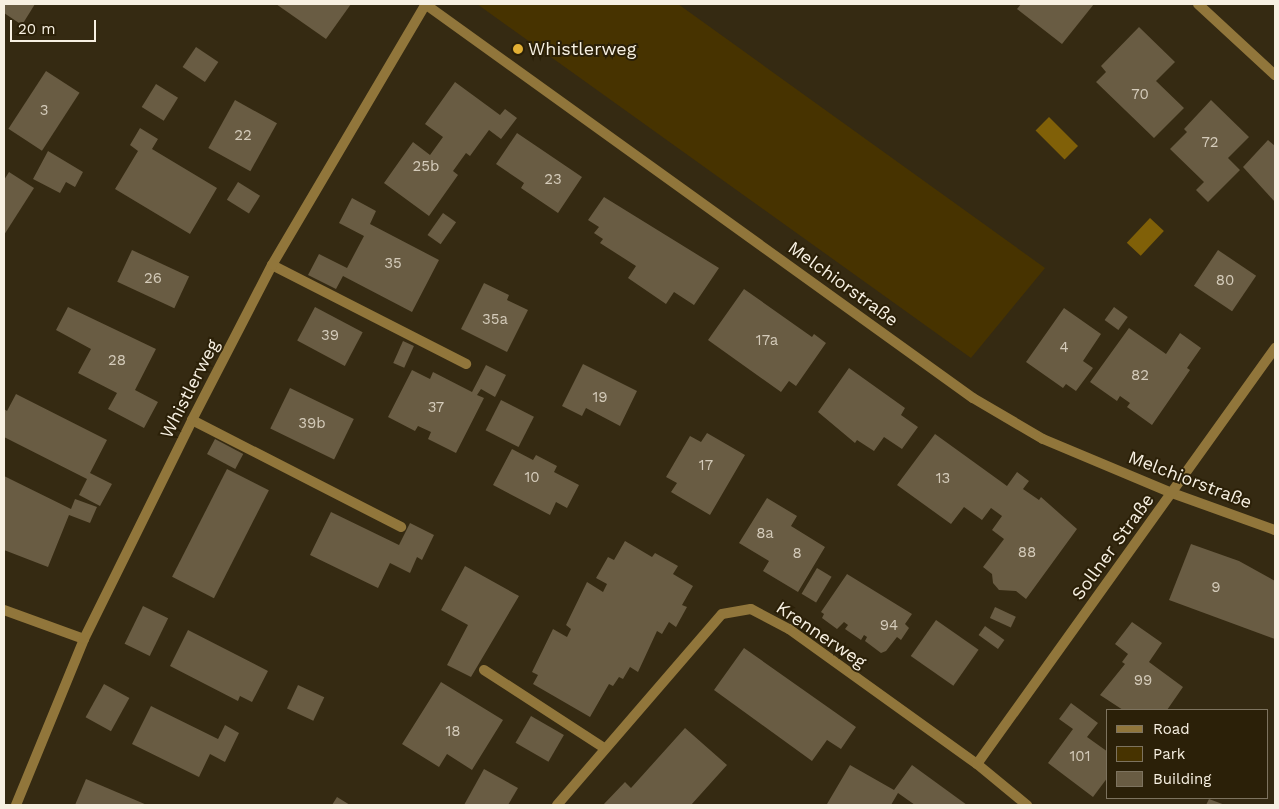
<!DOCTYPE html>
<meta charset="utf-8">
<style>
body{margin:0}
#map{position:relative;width:1279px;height:809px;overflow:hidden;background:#352a12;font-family:"Work Sans",sans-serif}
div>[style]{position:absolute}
.green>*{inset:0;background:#473300}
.water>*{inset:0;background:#806008;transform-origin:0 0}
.building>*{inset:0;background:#695c43;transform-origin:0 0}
.service>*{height:10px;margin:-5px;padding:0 5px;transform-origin:5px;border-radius:5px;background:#91763b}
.minor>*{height:10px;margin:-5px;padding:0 5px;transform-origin:5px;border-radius:5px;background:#91763b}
.dots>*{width:14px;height:14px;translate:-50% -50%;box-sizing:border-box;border:2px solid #2b2008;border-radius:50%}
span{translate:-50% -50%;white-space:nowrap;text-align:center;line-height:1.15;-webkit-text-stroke:4px #2b2008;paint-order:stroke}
.number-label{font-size:15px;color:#d4cbba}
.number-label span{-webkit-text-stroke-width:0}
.poi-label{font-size:18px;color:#f7f0e2}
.left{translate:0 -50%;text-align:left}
.street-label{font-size:18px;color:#f7f0e2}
.frame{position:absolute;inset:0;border:5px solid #f7f0e2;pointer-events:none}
.legend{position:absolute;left:1106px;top:709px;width:162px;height:90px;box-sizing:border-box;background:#2b2008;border:1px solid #7d735f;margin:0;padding:6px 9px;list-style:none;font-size:15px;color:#f7f0e2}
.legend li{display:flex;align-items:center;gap:10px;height:25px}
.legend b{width:25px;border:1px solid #7d735f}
.scale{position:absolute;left:10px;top:20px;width:86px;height:22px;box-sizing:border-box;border:2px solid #f7f0e2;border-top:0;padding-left:6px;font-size:15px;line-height:18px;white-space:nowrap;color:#f7f0e2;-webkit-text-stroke:4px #2b2008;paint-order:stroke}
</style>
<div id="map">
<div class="green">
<div style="clip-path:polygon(477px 4px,678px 4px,1045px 268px,971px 358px)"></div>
</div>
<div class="water">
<div style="left:1049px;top:117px;width:41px;height:19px;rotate:45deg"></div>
<div style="left:1150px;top:218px;width:19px;height:34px;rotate:43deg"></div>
</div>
<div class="building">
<div style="clip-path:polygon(4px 4px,35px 4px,22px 25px,4px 13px)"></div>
<div style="clip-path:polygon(276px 4px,351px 4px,326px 39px)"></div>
<div style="clip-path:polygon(1021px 4px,1094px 4px,1062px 44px,1017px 9px)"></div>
<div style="clip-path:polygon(1139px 27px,1175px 62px,1156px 81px,1184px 108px,1154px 138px,1096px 82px,1106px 72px,1101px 66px)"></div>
<div style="left:196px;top:47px;width:27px;height:24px;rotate:34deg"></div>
<div style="left:46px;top:71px;width:40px;height:69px;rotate:33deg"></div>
<div style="clip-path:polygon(455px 82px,500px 115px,505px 109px,517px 118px,501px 139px,489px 130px,470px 156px,466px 153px,453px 171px,458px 175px,429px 216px,384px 183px,413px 142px,430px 155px,443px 137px,425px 124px)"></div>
<div style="left:156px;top:84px;width:26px;height:27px;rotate:32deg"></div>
<div style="left:235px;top:100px;width:48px;height:55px;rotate:29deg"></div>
<div style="clip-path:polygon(1211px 100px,1249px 137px,1228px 158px,1240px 170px,1208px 202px,1196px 190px,1204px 182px,1170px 149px,1187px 132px,1184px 129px)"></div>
<div style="clip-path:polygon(140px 128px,158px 139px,152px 149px,217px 188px,190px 234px,115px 189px,138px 151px,130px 145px)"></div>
<div style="clip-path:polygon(517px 133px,582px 177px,558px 213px,521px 188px,524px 183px,496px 164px)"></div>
<div style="clip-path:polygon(1268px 140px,1275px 146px,1275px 202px,1243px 167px)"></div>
<div style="clip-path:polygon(48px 151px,83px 172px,75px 187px,66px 182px,60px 193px,33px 179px)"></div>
<div style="clip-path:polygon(9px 172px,34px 188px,4px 235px,4px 180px)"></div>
<div style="left:238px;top:182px;width:26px;height:21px;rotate:32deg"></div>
<div style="clip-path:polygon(604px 197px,719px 268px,694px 305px,674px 292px,666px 304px,628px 278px,636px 266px,600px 243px,603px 239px,594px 233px,599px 227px,588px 220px)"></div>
<div style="clip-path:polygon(352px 198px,376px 211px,370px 224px,439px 260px,412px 312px,343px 276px,336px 289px,308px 275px,319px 254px,347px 268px,364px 236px,339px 223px)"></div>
<div style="left:443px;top:213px;width:16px;height:27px;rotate:35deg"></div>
<div style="left:132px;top:250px;width:63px;height:35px;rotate:25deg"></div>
<div style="left:1218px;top:250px;width:46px;height:43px;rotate:34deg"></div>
<div style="clip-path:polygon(484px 283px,509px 295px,507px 300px,528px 310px,507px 352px,461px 329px)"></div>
<div style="clip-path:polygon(744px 289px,812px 337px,814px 334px,826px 343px,796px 386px,789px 381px,781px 392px,708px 340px)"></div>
<div style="clip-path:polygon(68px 307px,156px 349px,135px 390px,158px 402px,144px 428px,108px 409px,117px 393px,78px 373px,91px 349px,56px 330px)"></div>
<div style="left:315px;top:307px;width:54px;height:38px;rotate:28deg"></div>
<div style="left:1114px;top:307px;width:17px;height:16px;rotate:36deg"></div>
<div style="clip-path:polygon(1064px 308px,1101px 334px,1083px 361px,1093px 368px,1076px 391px,1066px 384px,1063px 388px,1026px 362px)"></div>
<div style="clip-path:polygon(1129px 328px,1166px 354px,1180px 333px,1201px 348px,1187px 368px,1190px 370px,1152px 425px,1127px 407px,1130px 403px,1120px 396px,1117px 401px,1090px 382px)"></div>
<div style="left:403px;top:341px;width:12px;height:24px;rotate:24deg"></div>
<div style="clip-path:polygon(583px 364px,637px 391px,620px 426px,586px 408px,582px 416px,562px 406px)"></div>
<div style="clip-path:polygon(486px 365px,506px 375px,495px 397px,481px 389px,477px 395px,484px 398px,456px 453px,428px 439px,431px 432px,418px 426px,415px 431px,388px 417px,412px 370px,430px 379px,433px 372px,472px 392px)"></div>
<div style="clip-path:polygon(849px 368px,905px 408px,901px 415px,918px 427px,902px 449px,884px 437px,874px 451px,857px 440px,855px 443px,818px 412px)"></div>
<div style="left:290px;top:388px;width:71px;height:45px;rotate:26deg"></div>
<div style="clip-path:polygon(16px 394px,107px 440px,90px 473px,112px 484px,100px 506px,79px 495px,87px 479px,4px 437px,4px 409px,7px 411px)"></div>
<div style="left:501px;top:400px;width:37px;height:34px;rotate:27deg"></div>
<div style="clip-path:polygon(707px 433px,745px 455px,710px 515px,671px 492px,677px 483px,666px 477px,690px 436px,701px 442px)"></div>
<div style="clip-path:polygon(935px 434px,1007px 486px,1017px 472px,1029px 481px,1023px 489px,1039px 500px,1041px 497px,1077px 529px,1026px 599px,1016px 591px,999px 590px,993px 583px,992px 574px,983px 567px,1004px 539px,992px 530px,1002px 516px,991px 508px,982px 520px,964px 507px,951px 524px,897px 485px)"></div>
<div style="left:215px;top:439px;width:32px;height:17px;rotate:28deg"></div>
<div style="clip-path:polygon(512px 449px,533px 460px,536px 455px,557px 466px,554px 472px,579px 485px,567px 508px,556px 502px,550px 515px,493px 485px)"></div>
<div style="left:227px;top:469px;width:47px;height:121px;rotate:27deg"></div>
<div style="clip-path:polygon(4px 476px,71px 509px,75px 499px,97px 507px,90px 523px,69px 515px,48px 567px,4px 550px)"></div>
<div style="clip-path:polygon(767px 498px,797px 516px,791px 526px,825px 547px,798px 592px,763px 571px,769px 561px,739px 543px)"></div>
<div style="clip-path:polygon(331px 512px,399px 545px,410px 523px,434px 535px,422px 560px,417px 557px,410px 573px,390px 563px,378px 588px,310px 555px)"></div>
<div style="clip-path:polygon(625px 541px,652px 557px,655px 553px,678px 566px,673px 574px,693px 586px,682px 605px,687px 607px,676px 627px,669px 622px,662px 634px,657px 631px,638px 672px,630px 667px,623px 679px,619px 677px,613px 686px,609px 684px,590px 717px,533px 684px,538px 675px,532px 672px,553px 629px,567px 637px,571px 629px,566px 625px,587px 582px,603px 592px,607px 584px,596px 578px,608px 557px,614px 560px)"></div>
<div style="clip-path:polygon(1191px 544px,1239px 561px,1275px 581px,1275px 639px,1169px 600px)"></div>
<div style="clip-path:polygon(465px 566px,519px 596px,471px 677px,447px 665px,468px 625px,441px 610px)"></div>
<div style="left:817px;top:568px;width:17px;height:30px;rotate:31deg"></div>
<div style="clip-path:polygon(847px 574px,912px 614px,905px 624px,909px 628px,901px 640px,897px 637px,886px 651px,881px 653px,865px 641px,867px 637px,864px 635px,861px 640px,845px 629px,848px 625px,844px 622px,837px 629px,822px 618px,824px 614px,821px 612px)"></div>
<div style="left:143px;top:606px;width:28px;height:42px;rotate:26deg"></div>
<div style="left:995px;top:607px;width:23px;height:12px;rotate:25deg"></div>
<div style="left:936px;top:620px;width:52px;height:44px;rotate:35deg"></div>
<div style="clip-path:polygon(1132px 622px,1162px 643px,1149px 662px,1183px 687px,1167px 710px,1123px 710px,1100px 695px,1125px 664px,1122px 662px,1128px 654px,1115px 644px)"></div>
<div style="left:985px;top:626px;width:24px;height:11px;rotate:36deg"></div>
<div style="clip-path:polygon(188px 630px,268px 671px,252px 702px,240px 696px,238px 701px,170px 666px)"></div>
<div style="clip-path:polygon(744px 648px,856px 727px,841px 749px,827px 740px,812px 761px,714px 690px)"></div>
<div style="clip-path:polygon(441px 682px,503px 720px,472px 770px,447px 754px,439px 767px,402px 744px)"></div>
<div style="left:104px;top:684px;width:29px;height:38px;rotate:29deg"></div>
<div style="left:298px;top:685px;width:29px;height:26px;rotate:25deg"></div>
<div style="clip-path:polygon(1071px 703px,1098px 723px,1087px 737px,1108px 752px,1108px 777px,1093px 797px,1048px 763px,1073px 729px,1059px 719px)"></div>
<div style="clip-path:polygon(151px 706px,218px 739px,225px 725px,239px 733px,225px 762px,210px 754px,199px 777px,132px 744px)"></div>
<div style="left:531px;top:716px;width:38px;height:31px;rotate:30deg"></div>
<div style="clip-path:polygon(685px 728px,727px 765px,691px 805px,603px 805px,625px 782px,631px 788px)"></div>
<div style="clip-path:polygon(850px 765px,894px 790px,912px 765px,967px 805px,915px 805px,898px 793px,891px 805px,830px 805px,827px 804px)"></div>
<div style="clip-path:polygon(484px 769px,518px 788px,508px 805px,464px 805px)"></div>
<div style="clip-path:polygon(86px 779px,147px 805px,75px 805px)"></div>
<div style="clip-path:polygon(337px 797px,350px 805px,332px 805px)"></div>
<div style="clip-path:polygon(1209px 799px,1225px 805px,1206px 805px)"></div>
</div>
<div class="service">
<div style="left:272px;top:265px;width:218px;rotate:27deg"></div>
<div style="left:192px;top:420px;width:235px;rotate:27.1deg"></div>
<div style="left:484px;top:670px;width:143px;rotate:33deg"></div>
</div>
<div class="minor">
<div style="left:425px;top:4px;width:675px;rotate:35.72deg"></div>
<div style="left:973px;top:398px;width:81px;rotate:30.4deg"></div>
<div style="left:1043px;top:439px;width:140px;rotate:22.7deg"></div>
<div style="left:1172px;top:493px;width:109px;rotate:19.8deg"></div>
<div style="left:1198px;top:4px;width:105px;rotate:42.7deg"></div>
<div style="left:4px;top:610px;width:85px;rotate:19.9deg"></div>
<div style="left:977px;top:764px;width:512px;rotate:-54.38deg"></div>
<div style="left:16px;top:805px;width:179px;rotate:-67.7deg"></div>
<div style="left:84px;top:639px;width:244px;rotate:-63.7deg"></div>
<div style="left:192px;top:420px;width:174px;rotate:-62.7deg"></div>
<div style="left:272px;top:265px;width:303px;rotate:-59.5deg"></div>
<div style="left:557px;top:805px;width:252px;rotate:-49.2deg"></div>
<div style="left:722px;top:614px;width:29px;rotate:-10deg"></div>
<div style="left:751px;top:609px;width:43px;rotate:27.8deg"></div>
<div style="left:789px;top:629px;width:231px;rotate:35.7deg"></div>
<div style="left:977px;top:764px;width:65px;rotate:39.4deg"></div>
</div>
<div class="dots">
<div style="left:518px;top:49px;background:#e2af34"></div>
</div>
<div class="number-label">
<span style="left:1140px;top:95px">70</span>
<span style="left:44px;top:111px">3</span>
<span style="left:243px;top:136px">22</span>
<span style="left:1210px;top:143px">72</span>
<span style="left:426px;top:167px">25b</span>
<span style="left:553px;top:180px">23</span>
<span style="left:393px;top:264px">35</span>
<span style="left:153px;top:279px">26</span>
<span style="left:1225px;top:281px">80</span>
<span style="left:495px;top:320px">35a</span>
<span style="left:330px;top:336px">39</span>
<span style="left:767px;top:341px">17a</span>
<span style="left:1064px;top:348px">4</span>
<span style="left:117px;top:361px">28</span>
<span style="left:1140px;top:376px">82</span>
<span style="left:600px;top:398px">19</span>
<span style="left:436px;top:408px">37</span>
<span style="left:312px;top:424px">39b</span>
<span style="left:706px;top:466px">17</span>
<span style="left:532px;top:478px">10</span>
<span style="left:943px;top:479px">13</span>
<span style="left:765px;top:534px">8a</span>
<span style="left:1027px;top:553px">88</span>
<span style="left:797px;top:554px">8</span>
<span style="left:1216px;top:588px">9</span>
<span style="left:889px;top:626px">94</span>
<span style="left:1143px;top:681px">99</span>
<span style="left:453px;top:732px">18</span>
<span style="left:1080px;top:757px">101</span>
</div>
<div class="poi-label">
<span class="left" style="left:528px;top:49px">Whistlerweg</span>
</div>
<div class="street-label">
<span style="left:843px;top:284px;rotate:36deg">Melchiorstraße</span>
<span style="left:190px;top:389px;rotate:-63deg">Whistlerweg</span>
<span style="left:1190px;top:480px;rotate:21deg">Melchiorstraße</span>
<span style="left:1113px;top:547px;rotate:-54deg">Sollner Straße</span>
<span style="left:821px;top:635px;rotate:34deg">Krennerweg</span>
</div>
<div class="frame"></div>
<ul class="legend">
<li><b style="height:6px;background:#91763b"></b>Road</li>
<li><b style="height:14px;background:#473300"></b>Park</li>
<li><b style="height:14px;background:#695c43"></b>Building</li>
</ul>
<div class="scale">20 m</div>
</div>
